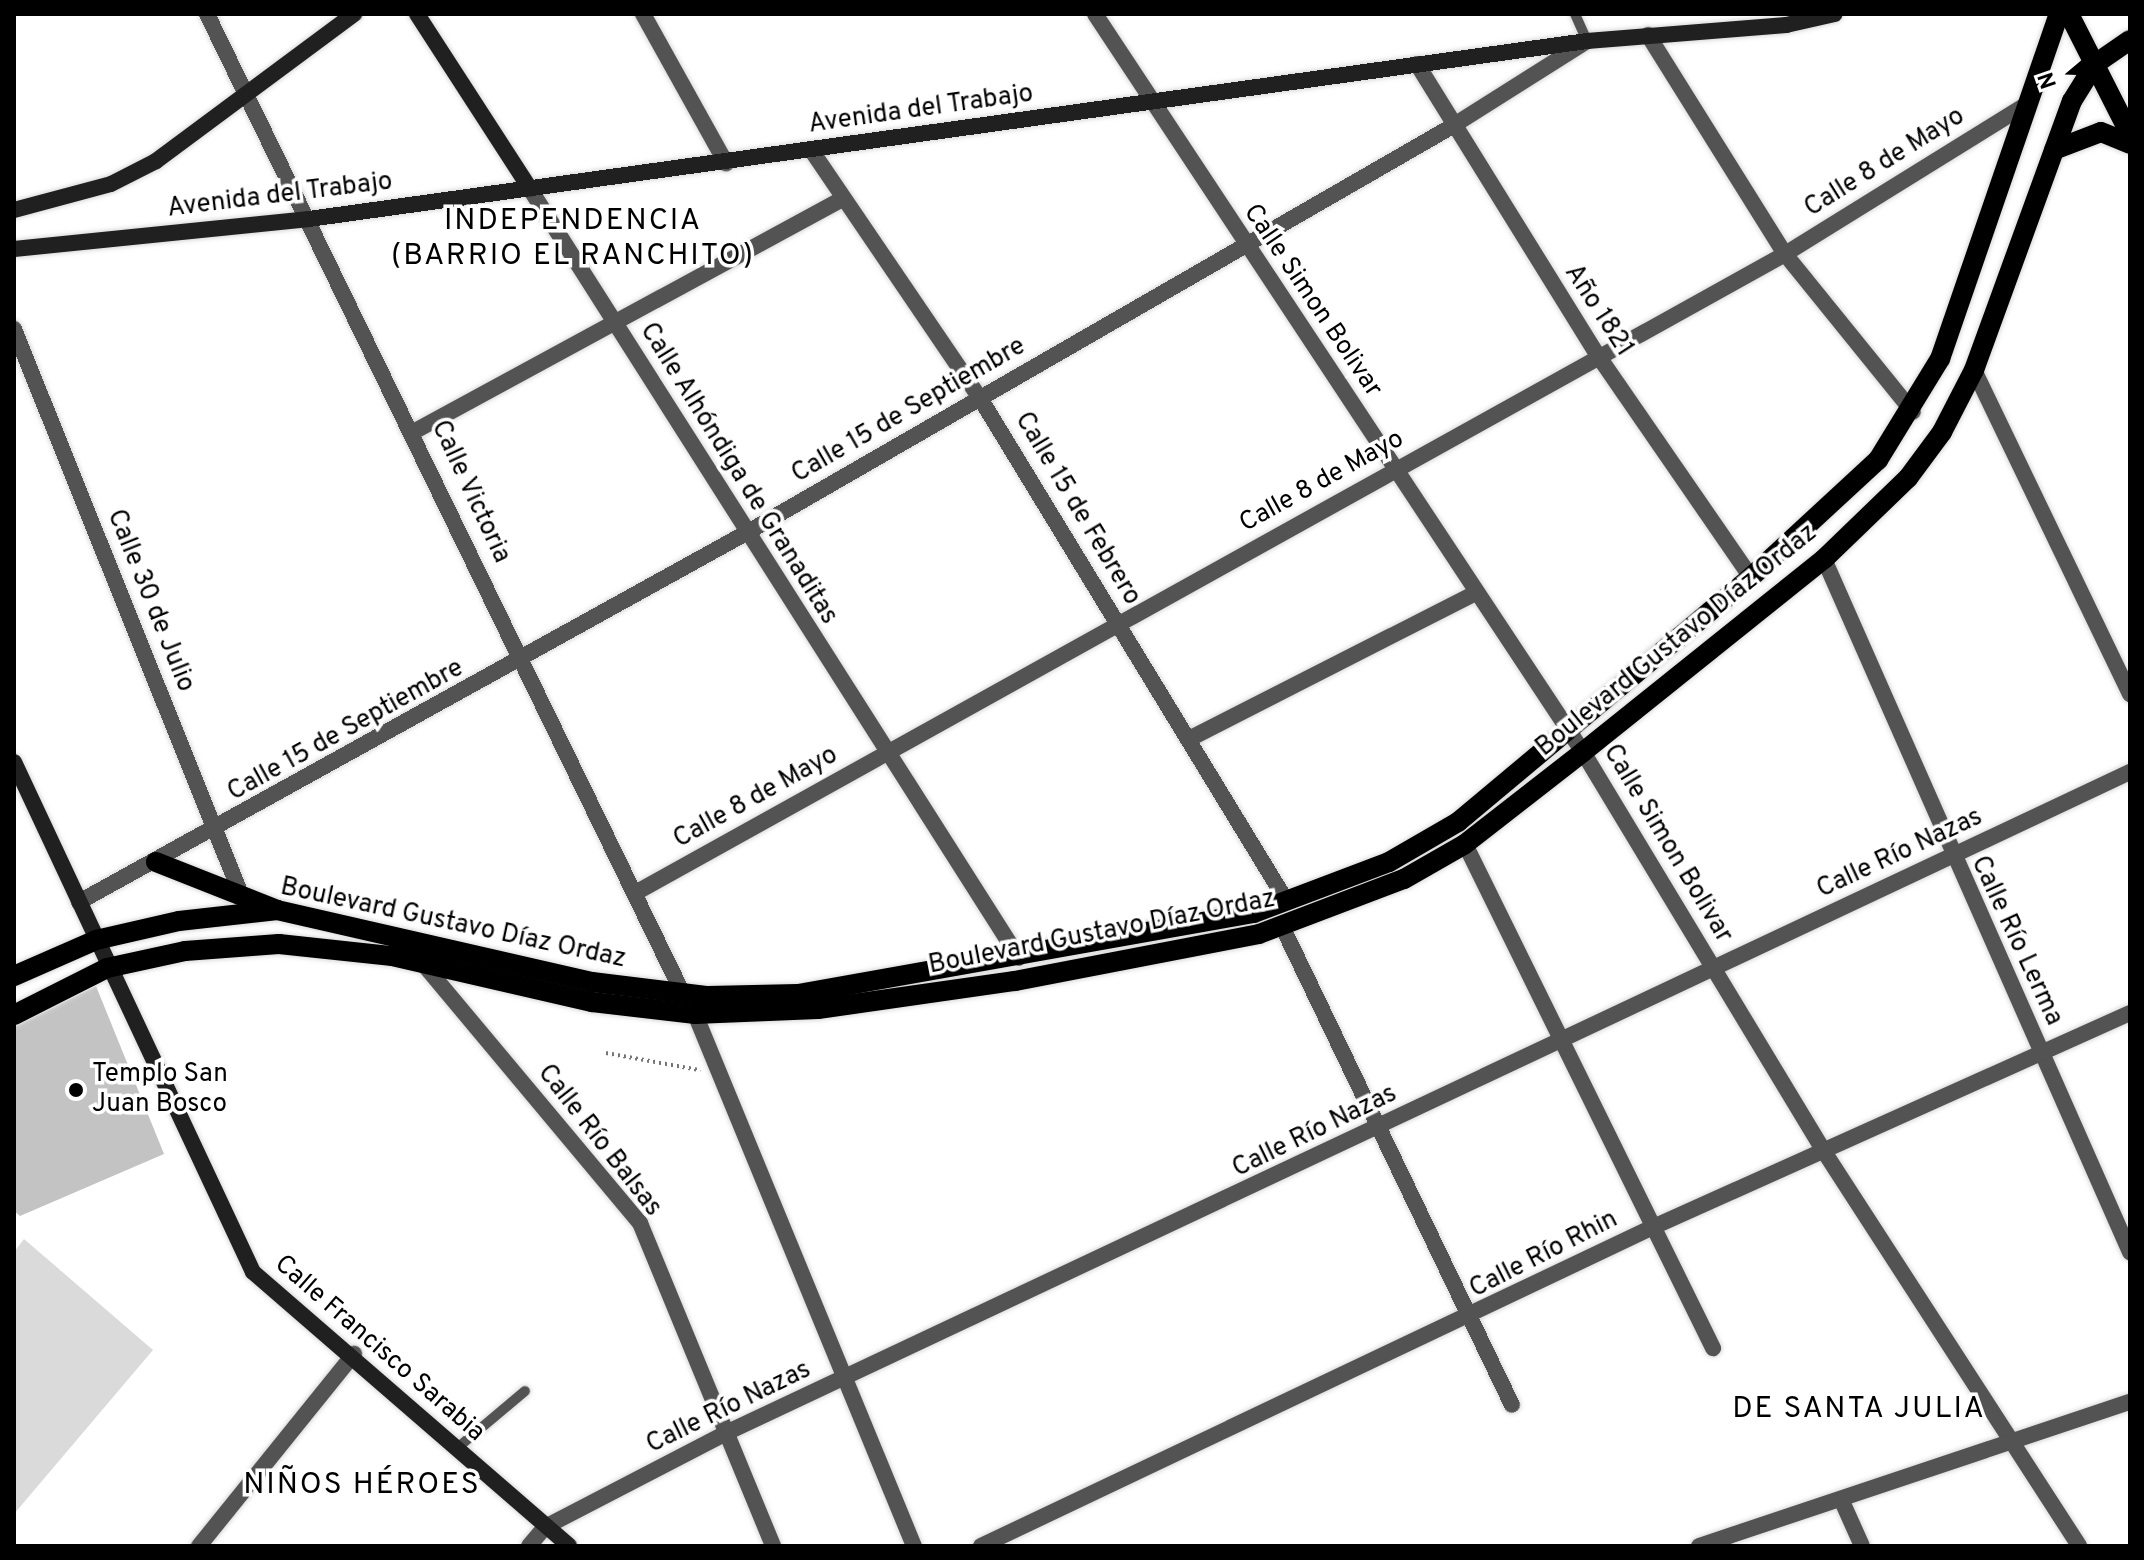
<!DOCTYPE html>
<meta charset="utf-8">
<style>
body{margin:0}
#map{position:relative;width:2144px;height:1560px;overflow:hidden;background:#fff;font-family:Overpass,sans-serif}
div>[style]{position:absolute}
.green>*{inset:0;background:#dadada}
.building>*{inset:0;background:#c3c3c3}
.path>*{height:4px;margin-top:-2px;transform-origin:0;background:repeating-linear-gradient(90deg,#757575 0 2px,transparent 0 6px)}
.roads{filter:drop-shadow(0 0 2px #dbdbdb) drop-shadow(0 0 2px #dbdbdb)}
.lane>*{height:10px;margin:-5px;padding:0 5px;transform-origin:5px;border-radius:5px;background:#535353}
.street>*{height:16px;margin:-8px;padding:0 8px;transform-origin:8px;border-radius:8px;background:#535353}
.secondary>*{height:16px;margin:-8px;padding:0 8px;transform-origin:8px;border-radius:8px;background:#202020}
.primary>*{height:20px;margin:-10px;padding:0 10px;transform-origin:10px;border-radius:10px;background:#000}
.dots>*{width:22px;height:22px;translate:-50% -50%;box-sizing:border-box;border:4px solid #fff;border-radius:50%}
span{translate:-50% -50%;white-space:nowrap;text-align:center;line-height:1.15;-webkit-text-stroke:7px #fff;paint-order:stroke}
.street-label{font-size:26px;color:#000}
.poi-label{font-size:26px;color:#000}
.left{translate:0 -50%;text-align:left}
.quarter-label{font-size:30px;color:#000;letter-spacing:2px}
.frame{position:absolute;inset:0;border:16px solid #000;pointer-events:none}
.north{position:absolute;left:2032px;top:32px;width:80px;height:80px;-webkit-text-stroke:6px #fff;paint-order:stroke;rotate:251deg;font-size:22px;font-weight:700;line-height:32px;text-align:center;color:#000}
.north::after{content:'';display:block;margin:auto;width:28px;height:36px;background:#000;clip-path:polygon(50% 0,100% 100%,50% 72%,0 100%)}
</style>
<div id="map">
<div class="green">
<div style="clip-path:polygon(24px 1239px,153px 1350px,14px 1514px,14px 1252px)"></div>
</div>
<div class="building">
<div style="clip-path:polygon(96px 986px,164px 1154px,20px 1216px,14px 1211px,14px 1027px)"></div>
</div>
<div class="path">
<div style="left:606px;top:1053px;width:96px;rotate:10.3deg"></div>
</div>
<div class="roads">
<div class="lane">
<div style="left:1575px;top:14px;width:30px;rotate:66deg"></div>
<div style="left:456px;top:1449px;width:90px;rotate:-40deg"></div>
</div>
<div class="street">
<div style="left:207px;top:14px;width:1089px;rotate:64.09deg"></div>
<div style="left:643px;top:14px;width:171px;rotate:60.9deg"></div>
<div style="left:1095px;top:14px;width:885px;rotate:56.53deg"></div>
<div style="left:1583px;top:752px;width:468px;rotate:58.9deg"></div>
<div style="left:1825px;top:1153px;width:468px;rotate:57.1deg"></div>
<div style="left:1648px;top:35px;width:258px;rotate:58deg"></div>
<div style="left:1785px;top:254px;width:203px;rotate:51deg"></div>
<div style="left:1417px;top:64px;width:345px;rotate:58.2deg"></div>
<div style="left:1599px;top:357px;width:267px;rotate:55.4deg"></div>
<div style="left:812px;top:151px;width:299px;rotate:55.8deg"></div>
<div style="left:980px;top:398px;width:590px;rotate:58.65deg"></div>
<div style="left:530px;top:189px;width:911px;rotate:57.55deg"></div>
<div style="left:14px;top:329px;width:607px;rotate:68.13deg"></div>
<div style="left:1974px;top:370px;width:360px;rotate:64.3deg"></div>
<div style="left:415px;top:431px;width:486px;rotate:-28.5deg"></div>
<div style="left:1824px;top:559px;width:758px;rotate:66.18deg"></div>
<div style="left:1189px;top:739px;width:322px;rotate:-27deg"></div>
<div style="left:1465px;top:844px;width:562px;rotate:63.8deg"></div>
<div style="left:637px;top:892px;width:1313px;rotate:-29.06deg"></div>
<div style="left:1785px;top:254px;width:282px;rotate:-31.8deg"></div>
<div style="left:79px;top:902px;width:765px;rotate:-28.95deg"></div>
<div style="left:748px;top:532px;width:811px;rotate:-29.95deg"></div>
<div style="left:1451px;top:127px;width:161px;rotate:-32.3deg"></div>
<div style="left:1282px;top:926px;width:531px;rotate:64.35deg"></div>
<div style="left:425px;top:966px;width:335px;rotate:50.1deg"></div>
<div style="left:640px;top:1223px;width:349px;rotate:67.6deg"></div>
<div style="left:695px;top:1014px;width:575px;rotate:67.63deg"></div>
<div style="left:1841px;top:1499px;width:51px;rotate:65.9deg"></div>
<div style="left:199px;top:1546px;width:247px;rotate:-51.1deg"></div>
<div style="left:529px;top:1546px;width:25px;rotate:-50deg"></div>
<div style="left:545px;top:1527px;width:206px;rotate:-27.4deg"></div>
<div style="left:728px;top:1432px;width:1550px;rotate:-25.21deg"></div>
<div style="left:981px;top:1546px;width:742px;rotate:-25.39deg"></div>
<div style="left:1651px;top:1228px;width:525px;rotate:-24.17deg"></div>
<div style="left:1699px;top:1546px;width:454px;rotate:-18.5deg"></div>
</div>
<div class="secondary">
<div style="left:417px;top:14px;width:208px;rotate:57.1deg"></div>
<div style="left:14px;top:210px;width:100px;rotate:-15deg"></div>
<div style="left:111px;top:184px;width:51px;rotate:-27.1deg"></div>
<div style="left:156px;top:161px;width:247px;rotate:-36.6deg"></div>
<div style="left:14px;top:249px;width:297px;rotate:-5.8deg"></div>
<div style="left:309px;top:219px;width:1290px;rotate:-7.93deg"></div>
<div style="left:1587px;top:41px;width:200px;rotate:-4.6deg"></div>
<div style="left:1786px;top:25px;width:50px;rotate:-12.7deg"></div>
<div style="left:14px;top:762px;width:563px;rotate:64.89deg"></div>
<div style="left:253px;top:1272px;width:418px;rotate:40.9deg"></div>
</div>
<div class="primary">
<div style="left:2069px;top:14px;width:135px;rotate:63.1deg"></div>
<div style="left:2054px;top:150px;width:50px;rotate:-21deg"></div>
<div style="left:2101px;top:132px;width:31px;rotate:22deg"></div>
<div style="left:156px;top:862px;width:130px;rotate:21.6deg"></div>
<div style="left:14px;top:976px;width:90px;rotate:-23.7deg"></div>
<div style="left:96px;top:940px;width:85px;rotate:-12.9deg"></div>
<div style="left:179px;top:921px;width:99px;rotate:-6.4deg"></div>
<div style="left:277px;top:910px;width:323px;rotate:12.9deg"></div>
<div style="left:592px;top:982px;width:117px;rotate:6.9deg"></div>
<div style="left:708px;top:996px;width:90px;rotate:-1.3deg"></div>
<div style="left:798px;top:994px;width:463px;rotate:-10.1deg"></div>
<div style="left:1254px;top:913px;width:144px;rotate:-20.7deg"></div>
<div style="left:1389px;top:862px;width:80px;rotate:-30.1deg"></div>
<div style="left:1458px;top:822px;width:382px;rotate:-39.9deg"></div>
<div style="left:1751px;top:577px;width:173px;rotate:-42.7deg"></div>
<div style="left:1878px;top:460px;width:119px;rotate:-58.5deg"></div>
<div style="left:1940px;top:359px;width:365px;rotate:-71deg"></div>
<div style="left:14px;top:1015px;width:104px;rotate:-26.8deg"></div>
<div style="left:107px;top:968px;width:80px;rotate:-12.3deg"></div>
<div style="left:185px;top:951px;width:94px;rotate:-4.3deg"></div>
<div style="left:279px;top:944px;width:114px;rotate:6.1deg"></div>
<div style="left:392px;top:956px;width:205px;rotate:13deg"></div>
<div style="left:592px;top:1002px;width:104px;rotate:6.6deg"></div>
<div style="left:695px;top:1014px;width:123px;rotate:-2.3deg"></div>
<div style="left:818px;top:1009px;width:199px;rotate:-8.1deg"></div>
<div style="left:1015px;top:981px;width:248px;rotate:-10.9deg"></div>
<div style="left:1259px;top:934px;width:155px;rotate:-20.8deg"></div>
<div style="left:1404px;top:879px;width:70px;rotate:-29.8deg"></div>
<div style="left:1465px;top:844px;width:150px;rotate:-37.9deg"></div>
<div style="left:1583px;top:752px;width:309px;rotate:-38.7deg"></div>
<div style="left:1824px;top:559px;width:117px;rotate:-44deg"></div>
<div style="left:1908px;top:478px;width:57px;rotate:-53.5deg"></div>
<div style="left:1942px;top:432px;width:70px;rotate:-62.7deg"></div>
<div style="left:1974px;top:370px;width:286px;rotate:-70deg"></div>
<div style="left:2072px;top:101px;width:44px;rotate:-58.1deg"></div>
<div style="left:2095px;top:64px;width:42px;rotate:-34.4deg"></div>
</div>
</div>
<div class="dots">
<div style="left:76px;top:1090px;background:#000"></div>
</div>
<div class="street-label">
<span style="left:921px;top:110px;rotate:-8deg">Avenida del Trabajo</span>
<span style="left:1885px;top:163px;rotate:-32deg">Calle 8 de Mayo</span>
<span style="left:280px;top:196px;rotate:-7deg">Avenida del Trabajo</span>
<span style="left:1312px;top:301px;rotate:56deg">Calle Simon Bolivar</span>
<span style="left:1598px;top:311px;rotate:57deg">Año 1821</span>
<span style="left:909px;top:411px;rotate:-30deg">Calle 15 de Septiembre</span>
<span style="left:738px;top:474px;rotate:58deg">Calle Alhóndiga de Granaditas</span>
<span style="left:1322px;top:482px;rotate:-29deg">Calle 8 de Mayo</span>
<span style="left:470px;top:492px;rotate:65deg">Calle Victoria</span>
<span style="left:1077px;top:509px;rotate:59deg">Calle 15 de Febrero</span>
<span style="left:150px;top:601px;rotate:68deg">Calle 30 de Julio</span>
<span style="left:1677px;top:641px;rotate:-39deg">Boulevard Gustavo Díaz Ordaz</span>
<span style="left:346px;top:731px;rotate:-29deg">Calle 15 de Septiembre</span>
<span style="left:756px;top:798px;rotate:-29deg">Calle 8 de Mayo</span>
<span style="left:1667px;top:844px;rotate:59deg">Calle Simon Bolivar</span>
<span style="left:1900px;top:854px;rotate:-25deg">Calle Río Nazas</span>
<span style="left:453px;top:924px;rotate:12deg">Boulevard Gustavo Díaz Ordaz</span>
<span style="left:1102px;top:933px;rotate:-11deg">Boulevard Gustavo Díaz Ordaz</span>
<span style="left:2016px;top:941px;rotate:65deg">Calle Río Lerma</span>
<span style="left:1315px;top:1132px;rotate:-26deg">Calle Río Nazas</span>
<span style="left:599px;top:1141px;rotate:52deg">Calle Río Balsas</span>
<span style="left:1544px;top:1255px;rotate:-27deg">Calle Río Rhin</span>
<span style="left:379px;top:1349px;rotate:41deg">Calle Francisco Sarabia</span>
<span style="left:729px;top:1408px;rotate:-26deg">Calle Río Nazas</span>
</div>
<div class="poi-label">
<span class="left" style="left:92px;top:1090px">Templo San<br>Juan Bosco</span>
</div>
<div class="quarter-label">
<span style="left:573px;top:239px">INDEPENDENCIA<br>(BARRIO EL RANCHITO)</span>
<span style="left:1859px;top:1410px">DE SANTA JULIA</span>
<span style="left:362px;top:1486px">NIÑOS HÉROES</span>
</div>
<div class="frame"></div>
<div class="north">N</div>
</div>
